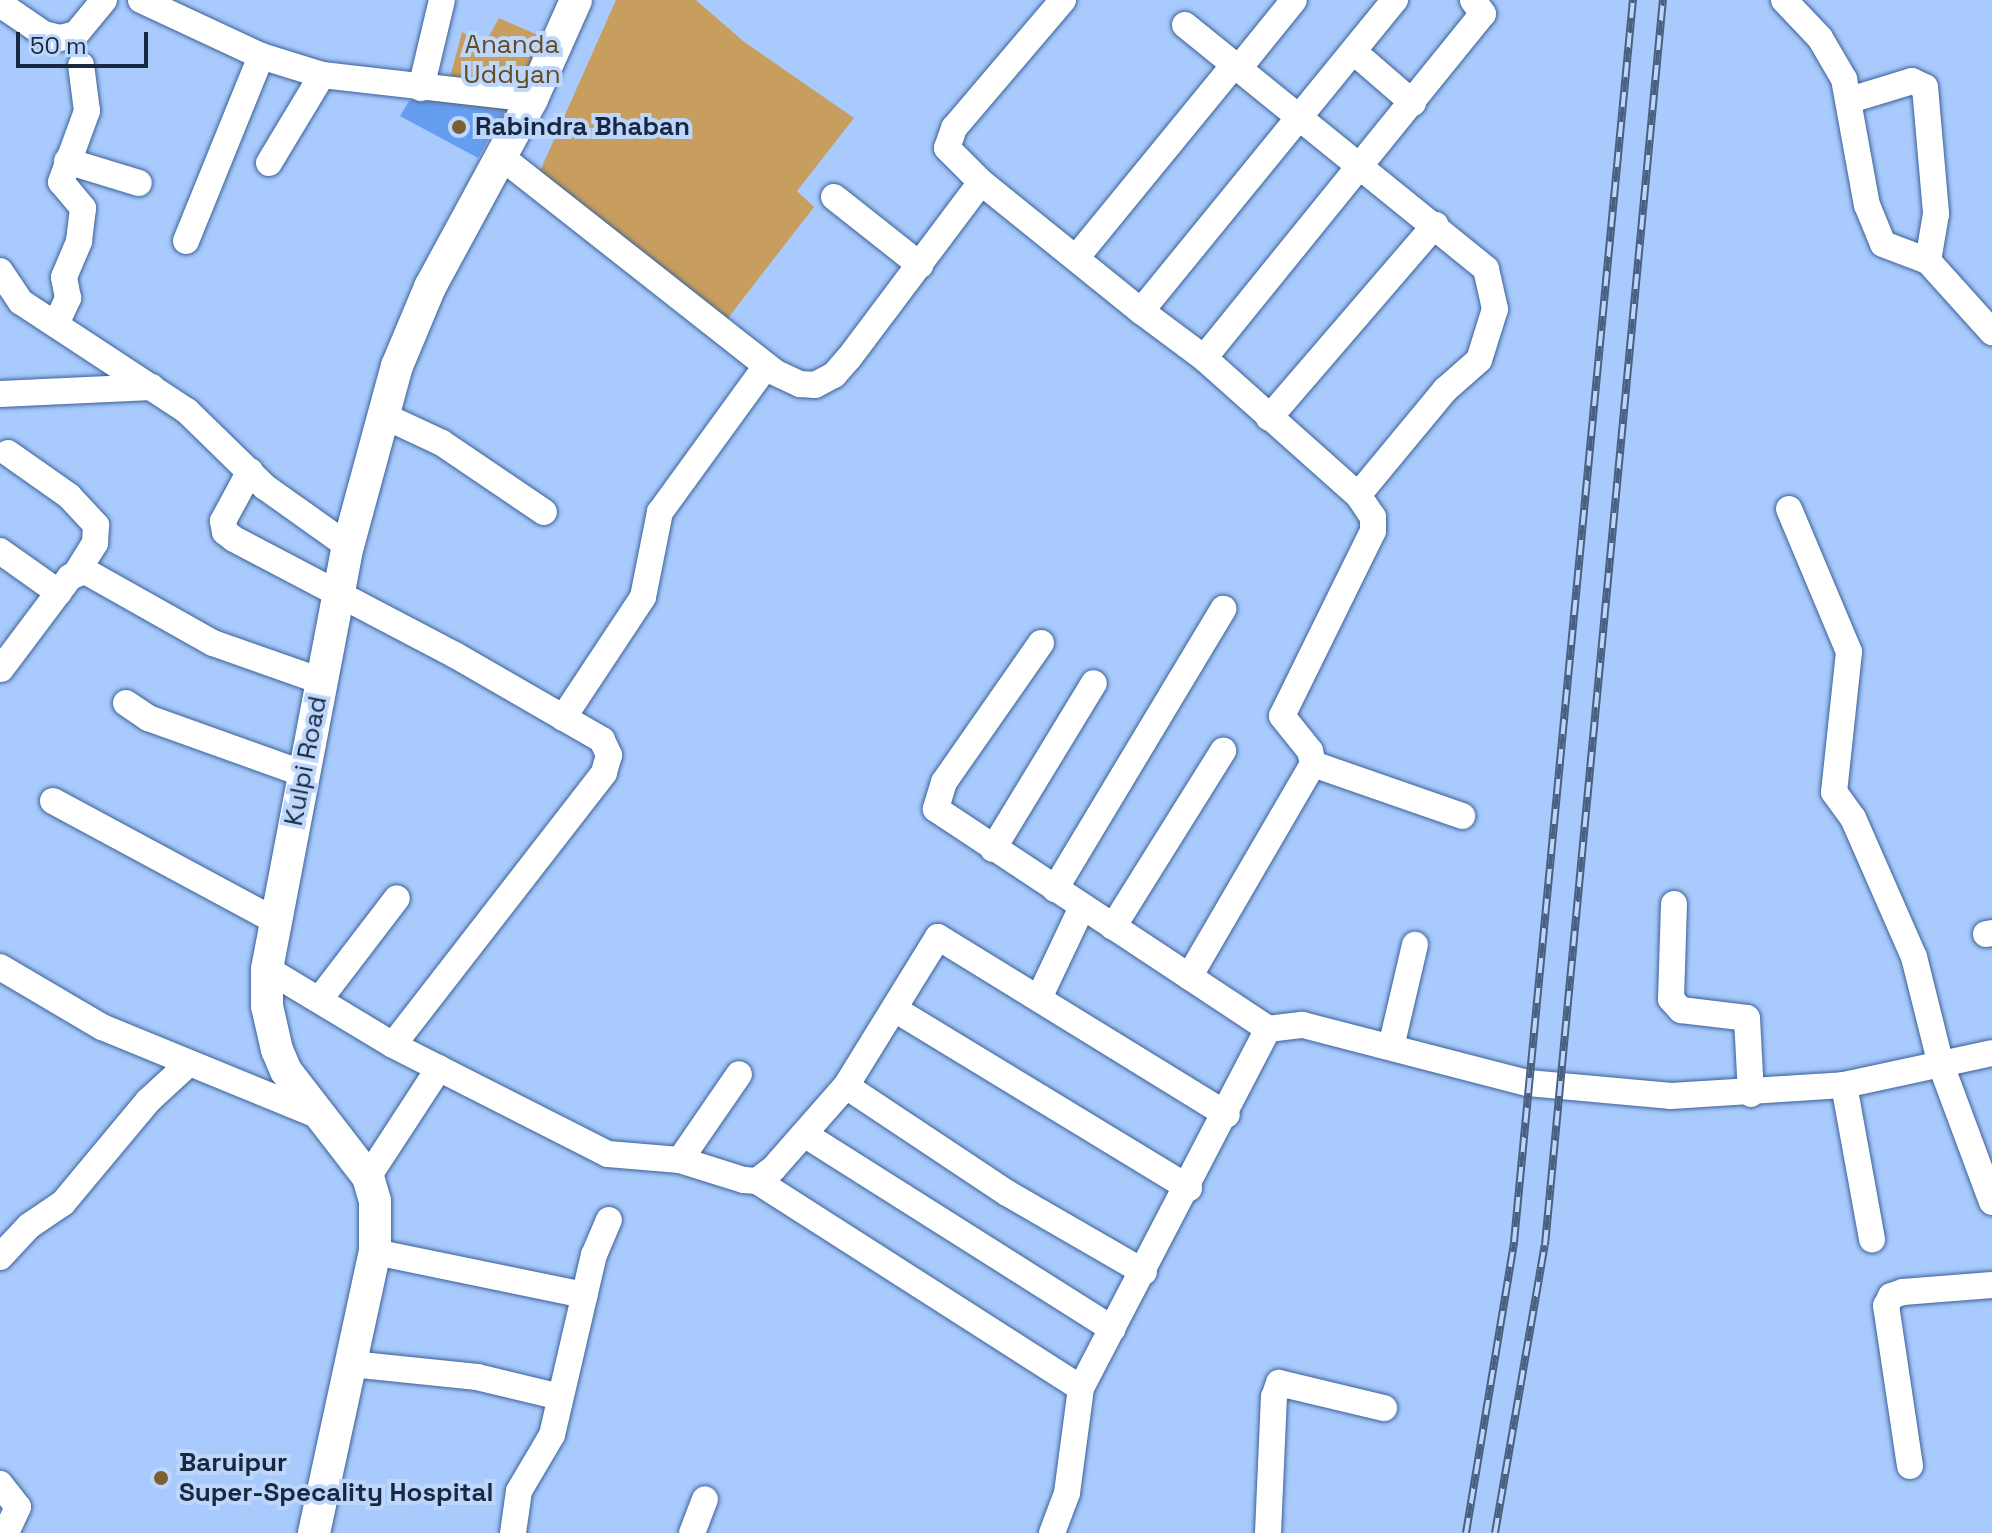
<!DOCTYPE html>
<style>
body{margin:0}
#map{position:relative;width:1992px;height:1533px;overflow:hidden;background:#a8cafc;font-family:"Space Grotesk",sans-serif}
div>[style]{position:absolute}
.green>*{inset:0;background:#c79e5d}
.shadow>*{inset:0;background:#0003}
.building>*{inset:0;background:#669eef}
.roads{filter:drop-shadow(0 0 2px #3b6198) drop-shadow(0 0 2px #3b6198)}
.minor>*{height:26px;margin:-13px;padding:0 13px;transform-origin:13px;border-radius:13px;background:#fff}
.major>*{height:32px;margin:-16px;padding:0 16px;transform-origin:16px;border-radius:16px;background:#fff}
.rail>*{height:8px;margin-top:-4px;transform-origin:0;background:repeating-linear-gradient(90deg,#bdd7fc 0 15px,#4a6081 0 30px);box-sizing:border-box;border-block:2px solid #4a6081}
.dots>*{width:22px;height:22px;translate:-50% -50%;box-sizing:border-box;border:4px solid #bdd7fc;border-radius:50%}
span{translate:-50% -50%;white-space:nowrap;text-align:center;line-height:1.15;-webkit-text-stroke:8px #bdd7fc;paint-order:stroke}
.park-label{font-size:26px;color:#634b22}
.poi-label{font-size:26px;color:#182840;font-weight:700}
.left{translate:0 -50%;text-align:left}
.street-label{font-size:26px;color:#182840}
.scale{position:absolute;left:16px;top:32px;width:132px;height:36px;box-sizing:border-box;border:4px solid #182840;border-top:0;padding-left:10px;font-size:24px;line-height:28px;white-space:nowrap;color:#182840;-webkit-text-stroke:6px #bdd7fc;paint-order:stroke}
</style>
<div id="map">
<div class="green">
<div style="clip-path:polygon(616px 0,696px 0,743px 41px,854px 118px,797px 191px,814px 207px,721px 327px,537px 178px)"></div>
<div style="clip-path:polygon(499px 18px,554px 42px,518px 95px,449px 81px,462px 32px,484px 45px)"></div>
</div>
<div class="shadow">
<div style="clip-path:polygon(417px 96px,507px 107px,478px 156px,410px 102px)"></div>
</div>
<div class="building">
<div style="clip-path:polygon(409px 101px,486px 110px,503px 113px,478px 158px,400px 116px)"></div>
</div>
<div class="roads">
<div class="minor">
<div style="left:141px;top:0;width:132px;rotate:25deg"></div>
<div style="left:261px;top:56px;width:64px;rotate:17.3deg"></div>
<div style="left:322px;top:75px;width:211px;rotate:6.5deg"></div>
<div style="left:1063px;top:0;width:168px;rotate:130.4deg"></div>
<div style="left:954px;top:128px;width:21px;rotate:109deg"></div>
<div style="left:947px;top:148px;width:48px;rotate:45deg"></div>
<div style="left:981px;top:182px;width:206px;rotate:38.9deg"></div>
<div style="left:1141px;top:311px;width:402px;rotate:-50.8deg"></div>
<div style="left:1784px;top:0;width:52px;rotate:46.5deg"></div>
<div style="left:1820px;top:38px;width:48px;rotate:59.7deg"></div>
<div style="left:1844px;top:79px;width:128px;rotate:79.7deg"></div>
<div style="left:1867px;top:205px;width:42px;rotate:67.7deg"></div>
<div style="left:1883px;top:244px;width:48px;rotate:20.7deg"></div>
<div style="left:1928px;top:261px;width:96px;rotate:48deg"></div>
<div style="left:0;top:4px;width:53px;rotate:34.3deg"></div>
<div style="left:44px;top:34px;width:16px;rotate:14deg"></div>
<div style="left:60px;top:38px;width:16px;rotate:-14deg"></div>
<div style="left:76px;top:34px;width:44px;rotate:-50.5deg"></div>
<div style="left:1185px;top:25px;width:387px;rotate:39deg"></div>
<div style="left:1486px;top:269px;width:41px;rotate:77.3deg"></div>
<div style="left:1495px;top:309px;width:53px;rotate:107.4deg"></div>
<div style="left:1479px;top:360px;width:45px;rotate:138.6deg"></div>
<div style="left:1445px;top:390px;width:136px;rotate:129.6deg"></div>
<div style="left:1354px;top:52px;width:78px;rotate:40.8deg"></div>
<div style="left:1239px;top:68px;width:87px;rotate:-51deg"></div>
<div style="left:421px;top:88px;width:90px;rotate:-76.6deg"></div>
<div style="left:1850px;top:100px;width:65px;rotate:-17deg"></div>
<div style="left:1912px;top:81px;width:14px;rotate:25deg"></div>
<div style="left:1925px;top:87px;width:127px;rotate:85deg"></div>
<div style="left:1936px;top:214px;width:48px;rotate:99.7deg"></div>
<div style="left:500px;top:156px;width:349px;rotate:38.2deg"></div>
<div style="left:774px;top:372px;width:29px;rotate:25deg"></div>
<div style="left:800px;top:384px;width:15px;rotate:4deg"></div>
<div style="left:815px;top:385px;width:21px;rotate:-28deg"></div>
<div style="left:834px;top:375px;width:23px;rotate:-49deg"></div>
<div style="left:849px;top:358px;width:220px;rotate:-53.1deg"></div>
<div style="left:67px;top:161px;width:75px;rotate:17deg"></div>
<div style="left:269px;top:163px;width:103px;rotate:-58.9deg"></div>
<div style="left:834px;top:197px;width:110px;rotate:38.3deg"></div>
<div style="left:186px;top:241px;width:200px;rotate:-67.9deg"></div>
<div style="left:1076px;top:258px;width:251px;rotate:-50.7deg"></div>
<div style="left:0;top:271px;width:37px;rotate:56deg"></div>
<div style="left:21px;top:302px;width:199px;rotate:33.3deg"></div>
<div style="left:187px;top:411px;width:109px;rotate:44.3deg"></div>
<div style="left:265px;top:487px;width:102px;rotate:35.4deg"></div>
<div style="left:1141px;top:311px;width:79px;rotate:36.7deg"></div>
<div style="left:1204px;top:358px;width:206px;rotate:41.7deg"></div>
<div style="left:1358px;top:495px;width:27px;rotate:56deg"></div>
<div style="left:1373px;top:517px;width:14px;rotate:90deg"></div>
<div style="left:1373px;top:531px;width:206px;rotate:116.2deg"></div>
<div style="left:1282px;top:716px;width:45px;rotate:51.3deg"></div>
<div style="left:1310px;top:751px;width:13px;rotate:77deg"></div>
<div style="left:1313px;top:764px;width:246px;rotate:120.2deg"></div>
<div style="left:56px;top:324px;width:29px;rotate:-65deg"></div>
<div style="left:68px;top:298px;width:21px;rotate:-101deg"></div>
<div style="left:64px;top:277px;width:39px;rotate:-67deg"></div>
<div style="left:79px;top:241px;width:33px;rotate:-83deg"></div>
<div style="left:83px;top:208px;width:34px;rotate:-130deg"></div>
<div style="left:61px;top:182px;width:76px;rotate:-69.9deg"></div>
<div style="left:87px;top:111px;width:46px;rotate:-97.4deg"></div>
<div style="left:1204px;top:358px;width:443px;rotate:-51deg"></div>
<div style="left:1483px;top:14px;width:17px;rotate:-126deg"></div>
<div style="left:0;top:394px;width:152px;rotate:-2.6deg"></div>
<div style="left:382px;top:415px;width:66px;rotate:25deg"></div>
<div style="left:442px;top:443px;width:123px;rotate:34.1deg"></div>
<div style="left:1269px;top:418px;width:255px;rotate:-49.3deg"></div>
<div style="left:8px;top:453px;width:75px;rotate:35.2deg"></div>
<div style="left:69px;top:496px;width:40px;rotate:47deg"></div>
<div style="left:96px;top:525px;width:18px;rotate:93deg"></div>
<div style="left:95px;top:543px;width:34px;rotate:122deg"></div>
<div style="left:250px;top:471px;width:57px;rotate:118.4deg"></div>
<div style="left:223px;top:521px;width:11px;rotate:80deg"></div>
<div style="left:225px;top:532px;width:11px;rotate:38deg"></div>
<div style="left:234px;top:539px;width:250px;rotate:27.7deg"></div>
<div style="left:455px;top:655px;width:170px;rotate:30deg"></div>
<div style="left:602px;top:740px;width:17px;rotate:65deg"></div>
<div style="left:609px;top:755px;width:19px;rotate:106deg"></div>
<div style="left:604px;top:773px;width:344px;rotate:127.8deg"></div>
<div style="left:1789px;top:509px;width:155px;rotate:67.2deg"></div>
<div style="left:1849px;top:652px;width:141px;rotate:96.1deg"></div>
<div style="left:1834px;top:792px;width:32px;rotate:54deg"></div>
<div style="left:1853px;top:818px;width:152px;rotate:66.3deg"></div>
<div style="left:1914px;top:957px;width:111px;rotate:76deg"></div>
<div style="left:1941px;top:1065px;width:146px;rotate:69.6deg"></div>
<div style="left:0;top:551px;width:72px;rotate:35.4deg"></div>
<div style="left:1041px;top:643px;width:169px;rotate:124.9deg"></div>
<div style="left:944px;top:782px;width:28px;rotate:107deg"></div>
<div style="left:936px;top:809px;width:398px;rotate:33.5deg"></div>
<div style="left:1px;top:669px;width:115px;rotate:-53.1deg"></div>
<div style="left:70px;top:577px;width:16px;rotate:-22deg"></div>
<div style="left:85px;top:571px;width:147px;rotate:29.4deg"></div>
<div style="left:213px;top:643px;width:114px;rotate:19.4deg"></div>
<div style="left:126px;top:703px;width:27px;rotate:34deg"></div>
<div style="left:148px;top:718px;width:166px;rotate:19.7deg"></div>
<div style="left:563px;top:718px;width:145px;rotate:-56.5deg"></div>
<div style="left:643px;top:597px;width:87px;rotate:-78.7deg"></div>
<div style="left:660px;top:512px;width:180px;rotate:-54deg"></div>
<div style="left:1313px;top:764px;width:158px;rotate:19.2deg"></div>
<div style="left:53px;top:801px;width:253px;rotate:28.3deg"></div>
<div style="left:993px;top:849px;width:194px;rotate:-58.7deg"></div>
<div style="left:1055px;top:889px;width:327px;rotate:-59deg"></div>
<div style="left:1674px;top:904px;width:95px;rotate:91.8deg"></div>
<div style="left:1671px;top:999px;width:15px;rotate:48deg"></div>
<div style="left:1681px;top:1010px;width:66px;rotate:6.9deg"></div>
<div style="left:1747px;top:1018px;width:76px;rotate:87deg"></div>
<div style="left:1113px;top:927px;width:208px;rotate:-58deg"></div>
<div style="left:1986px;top:934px;width:6px;rotate:-9deg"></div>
<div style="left:0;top:967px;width:118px;rotate:30.5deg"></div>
<div style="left:102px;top:1027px;width:242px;rotate:22.3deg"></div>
<div style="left:267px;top:969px;width:147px;rotate:31.1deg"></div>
<div style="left:393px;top:1045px;width:241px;rotate:26.9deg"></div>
<div style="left:608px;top:1154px;width:72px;rotate:4.8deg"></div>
<div style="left:680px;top:1160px;width:67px;rotate:17.4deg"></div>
<div style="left:744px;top:1180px;width:13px;rotate:4deg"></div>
<div style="left:757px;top:1181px;width:20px;rotate:-37deg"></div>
<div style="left:773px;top:1169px;width:111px;rotate:-48.7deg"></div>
<div style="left:846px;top:1086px;width:175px;rotate:-58.3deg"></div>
<div style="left:938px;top:937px;width:339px;rotate:31.6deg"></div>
<div style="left:1040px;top:996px;width:98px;rotate:-64.7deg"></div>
<div style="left:319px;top:1000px;width:128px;rotate:-52.6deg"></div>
<div style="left:896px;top:1010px;width:343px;rotate:31.3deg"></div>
<div style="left:1391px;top:1047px;width:105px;rotate:-76.8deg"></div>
<div style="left:1844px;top:1085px;width:157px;rotate:79.7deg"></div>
<div style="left:846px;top:1086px;width:193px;rotate:33.6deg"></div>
<div style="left:1007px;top:1193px;width:158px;rotate:30deg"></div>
<div style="left:804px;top:1134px;width:365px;rotate:32.3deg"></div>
<div style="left:680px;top:1160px;width:104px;rotate:-55.5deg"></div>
<div style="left:368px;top:1177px;width:130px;rotate:-56.9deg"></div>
<div style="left:757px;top:1181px;width:384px;rotate:32.6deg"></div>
<div style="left:375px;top:1252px;width:214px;rotate:11.6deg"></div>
<div style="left:0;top:1257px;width:42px;rotate:-46.9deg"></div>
<div style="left:29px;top:1226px;width:41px;rotate:-34.1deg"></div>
<div style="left:63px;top:1203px;width:133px;rotate:-50.2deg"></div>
<div style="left:148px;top:1101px;width:53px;rotate:-42.7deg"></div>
<div style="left:351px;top:1364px;width:127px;rotate:5.9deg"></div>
<div style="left:477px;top:1377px;width:85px;rotate:13.5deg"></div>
<div style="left:1910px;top:1466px;width:162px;rotate:-98.5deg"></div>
<div style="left:1886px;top:1306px;width:11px;rotate:-63deg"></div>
<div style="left:1891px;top:1296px;width:13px;rotate:-18deg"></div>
<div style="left:1903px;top:1292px;width:89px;rotate:-4.5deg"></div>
<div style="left:0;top:1484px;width:29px;rotate:52deg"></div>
<div style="left:18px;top:1507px;width:29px;rotate:115deg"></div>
<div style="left:513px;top:1533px;width:42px;rotate:-81.9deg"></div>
<div style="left:519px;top:1491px;width:65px;rotate:-59.5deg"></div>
<div style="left:552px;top:1435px;width:185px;rotate:-76.9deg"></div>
<div style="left:594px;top:1255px;width:38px;rotate:-67deg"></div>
<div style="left:692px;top:1533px;width:36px;rotate:-69deg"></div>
<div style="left:1052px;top:1533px;width:43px;rotate:-69.4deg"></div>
<div style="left:1067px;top:1493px;width:106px;rotate:-82.4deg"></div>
<div style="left:1081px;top:1388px;width:405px;rotate:-62.5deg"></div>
<div style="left:1268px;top:1029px;width:35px;rotate:-7deg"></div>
<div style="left:1303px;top:1025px;width:232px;rotate:14.5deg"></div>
<div style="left:1528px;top:1083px;width:144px;rotate:5.2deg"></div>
<div style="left:1671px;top:1096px;width:173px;rotate:-3.6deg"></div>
<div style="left:1844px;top:1085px;width:151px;rotate:-12.2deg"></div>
<div style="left:1268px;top:1533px;width:136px;rotate:-87.5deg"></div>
<div style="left:1274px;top:1397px;width:15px;rotate:-70deg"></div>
<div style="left:1279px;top:1383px;width:108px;rotate:13.4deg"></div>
</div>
<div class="major">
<div style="left:314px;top:1533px;width:288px;rotate:-77.8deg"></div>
<div style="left:375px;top:1252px;width:51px;rotate:-90deg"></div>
<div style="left:375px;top:1201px;width:25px;rotate:-106deg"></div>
<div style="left:368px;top:1177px;width:134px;rotate:-127.7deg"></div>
<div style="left:286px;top:1071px;width:23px;rotate:-113deg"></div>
<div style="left:277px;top:1050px;width:45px;rotate:-102.8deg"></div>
<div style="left:267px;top:1006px;width:37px;rotate:-90deg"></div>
<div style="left:267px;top:969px;width:431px;rotate:-79.2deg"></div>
<div style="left:348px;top:546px;width:187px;rotate:-74.8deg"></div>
<div style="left:397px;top:366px;width:86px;rotate:-67.3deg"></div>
<div style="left:430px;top:287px;width:214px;rotate:-61.5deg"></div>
<div style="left:532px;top:99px;width:108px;rotate:-66deg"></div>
</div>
</div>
<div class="rail">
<div style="left:1466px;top:1533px;width:295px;rotate:-80.6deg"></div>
<div style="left:1514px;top:1242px;width:1248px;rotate:-84.53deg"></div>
<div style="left:1495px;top:1533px;width:292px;rotate:-80.2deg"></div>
<div style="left:1545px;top:1245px;width:1251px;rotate:-84.59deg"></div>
</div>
<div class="dots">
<div style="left:459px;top:127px;background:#7b5f32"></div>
<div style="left:161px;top:1478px;background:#7b5f32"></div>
</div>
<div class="park-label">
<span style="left:512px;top:60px">Ananda<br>Uddyan</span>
</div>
<div class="poi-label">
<span class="left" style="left:475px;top:127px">Rabindra Bhaban</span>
<span class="left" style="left:179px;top:1478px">Baruipur<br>Super-Specality Hospital</span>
</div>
<div class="street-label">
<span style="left:306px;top:761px;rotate:-79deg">Kulpi Road</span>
</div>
<div class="scale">50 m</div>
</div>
